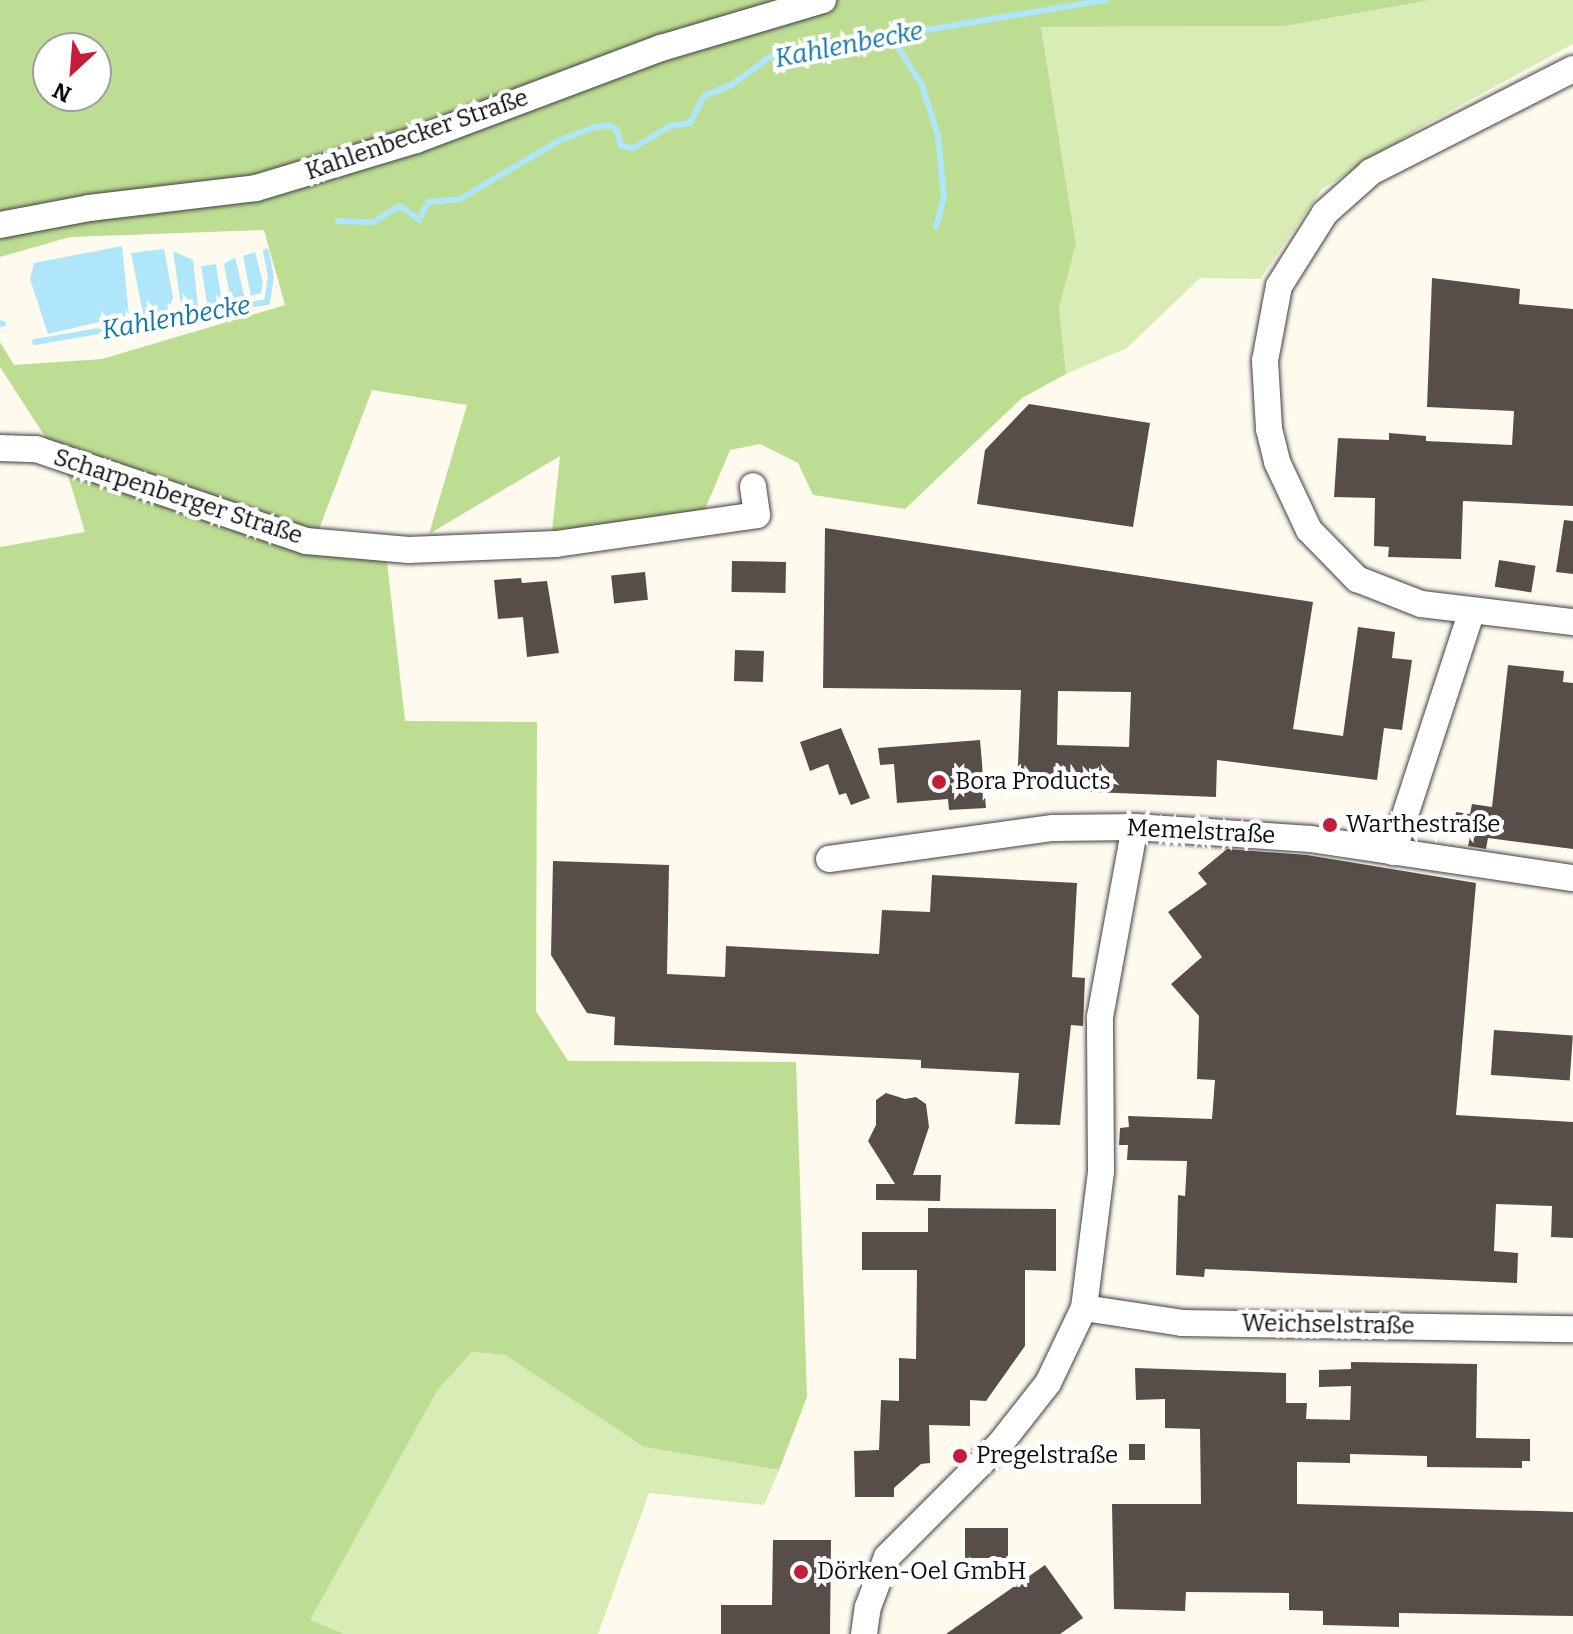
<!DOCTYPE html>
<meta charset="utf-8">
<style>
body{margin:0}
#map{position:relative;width:1573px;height:1634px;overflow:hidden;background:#fffaee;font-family:Bitter,serif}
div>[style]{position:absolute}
.green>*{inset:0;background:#d8ecb5}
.forest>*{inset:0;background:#bddd93}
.water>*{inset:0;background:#afe6fa;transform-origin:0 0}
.stream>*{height:6px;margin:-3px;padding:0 3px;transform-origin:3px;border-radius:3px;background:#afe6fa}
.building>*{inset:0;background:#574d49;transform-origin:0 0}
.roads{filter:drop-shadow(0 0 2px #404040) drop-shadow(0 0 2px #404040)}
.minor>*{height:26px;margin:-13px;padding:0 13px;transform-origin:13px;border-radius:13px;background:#fff}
.dots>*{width:22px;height:22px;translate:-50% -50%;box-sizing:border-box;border:4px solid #fff;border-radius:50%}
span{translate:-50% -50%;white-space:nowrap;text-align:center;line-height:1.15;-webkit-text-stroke:8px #fff;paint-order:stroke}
.street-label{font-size:24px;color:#0d0d0d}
.poi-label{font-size:24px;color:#0d0d0d}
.left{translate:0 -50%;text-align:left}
.water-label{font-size:26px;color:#0f76a6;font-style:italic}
.north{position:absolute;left:32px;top:32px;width:80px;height:80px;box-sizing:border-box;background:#fff;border:2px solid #9e9e9e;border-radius:50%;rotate:206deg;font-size:22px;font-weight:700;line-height:32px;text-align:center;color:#0d0d0d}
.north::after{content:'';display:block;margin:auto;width:28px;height:36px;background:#c51d39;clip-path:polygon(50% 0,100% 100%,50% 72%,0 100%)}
</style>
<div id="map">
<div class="green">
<div style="clip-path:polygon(1431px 0,1573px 0,1573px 44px,1430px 122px,1322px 189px,1260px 279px,1200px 278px,1127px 348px,1066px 374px,1059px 308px,1076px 244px,1041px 27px,1285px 26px)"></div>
<div style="clip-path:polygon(472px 1352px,505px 1355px,644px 1447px,779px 1470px,764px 1505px,649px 1493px,598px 1634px,344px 1634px,309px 1621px,437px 1391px)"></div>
</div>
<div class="forest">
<div style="clip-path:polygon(evenodd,0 0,1431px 0,1285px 26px,1041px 27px,1076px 244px,1059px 308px,1066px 374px,1022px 398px,905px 509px,813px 495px,798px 463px,760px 444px,730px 450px,703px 514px,552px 531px,560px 456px,429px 534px,467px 405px,372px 390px,313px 545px,387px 562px,405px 721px,537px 722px,536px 1011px,568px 1061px,796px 1062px,807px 1397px,779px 1470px,644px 1447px,505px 1355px,472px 1352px,437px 1391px,310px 1620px,344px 1634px,0 1634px,0 547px,85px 532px,66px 469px,0 367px,0 342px,14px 365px,102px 359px,285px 305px,264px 230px,70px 237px,0 257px,0 0,48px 48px,96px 48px,96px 96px,48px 96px,48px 48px)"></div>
</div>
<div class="water">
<div style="clip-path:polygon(122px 246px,129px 315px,48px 334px,30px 279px,34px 263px)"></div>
<div style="clip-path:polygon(164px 249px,173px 297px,169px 310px,143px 314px,131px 253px)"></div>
<div style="clip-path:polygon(173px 251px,193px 260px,198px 307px,181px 305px)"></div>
<div style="clip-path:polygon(255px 252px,263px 283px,261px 293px,251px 296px,243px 256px)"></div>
<div style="clip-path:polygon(235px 257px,245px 299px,231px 301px,224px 264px)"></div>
<div style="left:216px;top:264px;width:40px;height:15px;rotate:81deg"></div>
</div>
<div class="stream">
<div style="left:891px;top:36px;width:58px;rotate:57.7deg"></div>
<div style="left:922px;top:85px;width:53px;rotate:72.6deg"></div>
<div style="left:938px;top:136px;width:61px;rotate:84.4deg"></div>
<div style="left:944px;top:197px;width:31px;rotate:105deg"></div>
<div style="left:338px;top:221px;width:35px;rotate:2deg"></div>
<div style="left:373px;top:222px;width:31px;rotate:-31deg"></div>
<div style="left:400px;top:206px;width:24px;rotate:36deg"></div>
<div style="left:419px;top:220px;width:20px;rotate:-63deg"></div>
<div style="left:428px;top:202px;width:32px;rotate:-5deg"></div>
<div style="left:460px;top:199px;width:116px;rotate:-30.5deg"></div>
<div style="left:560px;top:140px;width:38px;rotate:-20deg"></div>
<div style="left:596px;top:127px;width:13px;rotate:-9deg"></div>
<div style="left:609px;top:125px;width:9px;rotate:32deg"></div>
<div style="left:617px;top:130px;width:16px;rotate:76deg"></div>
<div style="left:621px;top:146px;width:12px;rotate:9deg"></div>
<div style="left:633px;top:148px;width:43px;rotate:-30.7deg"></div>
<div style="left:670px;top:126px;width:20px;rotate:-9deg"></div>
<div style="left:690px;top:123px;width:30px;rotate:-63deg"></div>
<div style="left:704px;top:96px;width:31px;rotate:-22deg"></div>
<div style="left:733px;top:84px;width:47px;rotate:-36.4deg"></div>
<div style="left:771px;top:56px;width:340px;rotate:-9.5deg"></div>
<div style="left:0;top:323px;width:3px;rotate:18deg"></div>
<div style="left:35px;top:342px;width:235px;rotate:-9.8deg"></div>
<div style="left:267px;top:302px;width:25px;rotate:-81deg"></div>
<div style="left:271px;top:277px;width:26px;rotate:-101deg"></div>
</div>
<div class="building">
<div style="clip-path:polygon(1432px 278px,1520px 289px,1519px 304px,1573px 309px,1573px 506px,1463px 501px,1461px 559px,1388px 557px,1389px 547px,1374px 546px,1375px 498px,1334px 497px,1338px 438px,1389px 440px,1389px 433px,1426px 436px,1426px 441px,1512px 445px,1514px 411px,1427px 407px)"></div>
<div style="clip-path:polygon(1029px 404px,1150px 423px,1133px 527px,977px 504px,985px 450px)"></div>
<div style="clip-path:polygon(1564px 520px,1573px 521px,1573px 574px,1556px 572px)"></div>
<div style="clip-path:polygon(evenodd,825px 528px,1313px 602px,1293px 729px,1343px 736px,1358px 627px,1395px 632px,1392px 658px,1412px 660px,1402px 730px,1384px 728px,1377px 780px,1217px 760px,1216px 797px,1017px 789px,1021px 690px,823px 688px,825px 528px,1058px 691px,1131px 692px,1129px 747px,1057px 745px,1058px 691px)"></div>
<div style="left:1499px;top:560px;width:37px;height:27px;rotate:9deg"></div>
<div style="left:732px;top:561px;width:54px;height:31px;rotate:1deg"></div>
<div style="left:645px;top:572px;width:28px;height:34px;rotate:84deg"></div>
<div style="clip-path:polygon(521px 578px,522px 583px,547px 581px,559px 653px,527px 657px,523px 617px,498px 619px,494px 580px)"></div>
<div style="left:735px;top:650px;width:29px;height:31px;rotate:2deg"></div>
<div style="clip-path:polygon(1508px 665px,1564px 671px,1563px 682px,1573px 683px,1573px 849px,1488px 838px,1486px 849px,1468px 846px,1470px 836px,1453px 833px,1456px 812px,1470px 814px,1472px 804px,1492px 807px)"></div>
<div style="clip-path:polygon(841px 728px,870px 798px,851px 805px,846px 793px,839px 795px,828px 764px,810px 771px,800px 742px)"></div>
<div style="clip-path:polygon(980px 740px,986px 808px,949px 810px,948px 799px,897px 803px,894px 764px,880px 765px,878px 748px)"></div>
<div style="clip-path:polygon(1227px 849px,1307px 855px,1476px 883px,1456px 1115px,1573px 1122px,1573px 1238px,1551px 1237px,1552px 1206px,1496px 1204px,1494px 1251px,1518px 1253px,1517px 1283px,1205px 1269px,1204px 1277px,1176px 1275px,1178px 1195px,1185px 1196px,1187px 1161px,1127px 1160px,1128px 1145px,1119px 1145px,1120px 1128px,1129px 1127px,1128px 1116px,1212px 1119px,1215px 1080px,1197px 1079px,1199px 1016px,1171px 984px,1202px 957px,1168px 912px,1207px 884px,1198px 873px)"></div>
<div style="clip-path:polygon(553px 861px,669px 865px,667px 974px,725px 977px,726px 946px,879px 954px,882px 910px,930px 912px,932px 875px,1077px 883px,1072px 977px,1085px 978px,1083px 1026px,1071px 1025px,1060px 1125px,1015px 1124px,1019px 1073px,921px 1068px,921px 1060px,614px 1045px,615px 1017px,587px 1013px,551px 955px)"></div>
<div style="left:1494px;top:1030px;width:79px;height:45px;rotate:4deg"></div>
<div style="clip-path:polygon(886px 1093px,905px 1099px,916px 1097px,926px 1104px,929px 1127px,913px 1175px,941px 1175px,940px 1201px,876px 1200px,876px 1184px,895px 1184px,868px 1141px,876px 1125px,876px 1100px)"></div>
<div style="clip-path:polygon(928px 1208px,1056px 1209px,1056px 1271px,1025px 1270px,1025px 1346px,986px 1401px,970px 1400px,970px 1426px,929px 1425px,930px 1463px,921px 1464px,894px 1488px,894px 1497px,855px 1497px,854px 1451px,879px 1450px,881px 1400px,899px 1401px,899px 1358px,916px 1359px,917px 1270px,862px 1270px,862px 1232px,928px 1232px)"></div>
<div style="clip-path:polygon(1351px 1362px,1477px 1364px,1476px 1438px,1530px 1439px,1530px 1461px,1522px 1461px,1522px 1468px,1427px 1467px,1427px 1456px,1350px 1454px,1350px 1463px,1297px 1462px,1297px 1504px,1573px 1512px,1573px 1616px,1399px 1613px,1399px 1627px,1323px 1625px,1323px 1611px,1289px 1610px,1289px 1593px,1186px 1592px,1185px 1611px,1114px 1609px,1112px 1504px,1201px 1504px,1200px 1429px,1165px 1428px,1165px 1399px,1136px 1400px,1135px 1368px,1286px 1373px,1286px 1403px,1307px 1403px,1306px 1419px,1350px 1420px,1351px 1386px,1319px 1387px,1319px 1370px,1351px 1369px)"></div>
<div style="left:1129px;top:1444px;width:16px;height:16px"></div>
<div style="left:965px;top:1528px;width:43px;height:30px"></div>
<div style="clip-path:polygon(773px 1540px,831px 1540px,830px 1634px,721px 1634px,721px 1605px,772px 1605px)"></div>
<div style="clip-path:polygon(1045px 1565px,1083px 1618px,1060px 1634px,946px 1634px)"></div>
</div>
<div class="roads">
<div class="minor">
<div style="left:1573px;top:69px;width:227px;rotate:153deg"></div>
<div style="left:1371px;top:172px;width:62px;rotate:138.3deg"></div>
<div style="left:1325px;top:213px;width:86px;rotate:122.2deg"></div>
<div style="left:1279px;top:286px;width:76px;rotate:100.6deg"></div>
<div style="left:1265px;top:361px;width:68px;rotate:86.6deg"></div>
<div style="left:1269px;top:429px;width:34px;rotate:76deg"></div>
<div style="left:1277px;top:462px;width:75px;rotate:64.8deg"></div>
<div style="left:1309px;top:530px;width:69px;rotate:45.6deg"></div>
<div style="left:1357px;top:579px;width:69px;rotate:21.3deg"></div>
<div style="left:1421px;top:604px;width:153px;rotate:6.8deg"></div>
<div style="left:0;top:225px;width:91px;rotate:-10.8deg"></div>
<div style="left:89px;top:208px;width:168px;rotate:-6.8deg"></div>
<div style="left:256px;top:188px;width:167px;rotate:-16.7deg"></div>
<div style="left:416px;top:140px;width:262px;rotate:-20.6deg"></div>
<div style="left:661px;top:48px;width:169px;rotate:-16.5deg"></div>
<div style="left:0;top:448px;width:36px;rotate:2deg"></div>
<div style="left:36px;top:449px;width:285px;rotate:18.8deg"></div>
<div style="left:306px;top:541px;width:103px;rotate:5deg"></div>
<div style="left:409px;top:550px;width:147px;rotate:-2.3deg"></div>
<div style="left:556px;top:544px;width:203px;rotate:-8.2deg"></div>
<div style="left:757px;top:515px;width:29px;rotate:-98deg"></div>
<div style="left:1393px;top:852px;width:254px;rotate:-71.9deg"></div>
<div style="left:829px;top:859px;width:226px;rotate:-7.9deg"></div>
<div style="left:1053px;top:828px;width:82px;rotate:-0.7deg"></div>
<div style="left:1135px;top:827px;width:176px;rotate:3.9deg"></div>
<div style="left:1311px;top:839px;width:265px;rotate:8.5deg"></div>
<div style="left:1084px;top:1308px;width:99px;rotate:8.7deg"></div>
<div style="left:1182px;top:1323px;width:391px;rotate:0.9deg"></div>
<div style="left:864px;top:1634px;width:27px;rotate:-82deg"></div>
<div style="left:868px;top:1607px;width:53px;rotate:-69.2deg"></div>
<div style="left:887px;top:1557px;width:160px;rotate:-45deg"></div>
<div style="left:1000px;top:1444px;width:78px;rotate:-51.8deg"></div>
<div style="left:1048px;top:1383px;width:83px;rotate:-64.4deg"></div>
<div style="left:1084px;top:1308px;width:138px;rotate:-82.9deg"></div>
<div style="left:1101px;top:1171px;width:154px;rotate:-90.4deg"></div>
<div style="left:1100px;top:1017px;width:193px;rotate:-79.6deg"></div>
</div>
</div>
<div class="dots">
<div style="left:939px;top:782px;background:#c51d39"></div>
<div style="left:1330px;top:825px;background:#c51d39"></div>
<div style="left:960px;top:1456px;background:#c51d39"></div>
<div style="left:801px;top:1572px;background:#c51d39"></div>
</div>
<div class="street-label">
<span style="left:417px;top:135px;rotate:-19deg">Kahlenbecker Straße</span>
<span style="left:178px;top:497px;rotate:18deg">Scharpenberger Straße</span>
<span style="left:1201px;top:832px;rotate:3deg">Memelstraße</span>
<span style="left:1328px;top:1325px;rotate:1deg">Weichselstraße</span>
</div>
<div class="poi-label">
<span class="left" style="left:955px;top:782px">Bora Products</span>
<span class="left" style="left:1346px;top:825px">Warthestraße</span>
<span class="left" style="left:976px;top:1456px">Pregelstraße</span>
<span class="left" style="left:817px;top:1572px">Dörken-Oel GmbH</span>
</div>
<div class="water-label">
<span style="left:849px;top:45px;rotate:-11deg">Kahlenbecke</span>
<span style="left:176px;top:318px;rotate:-10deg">Kahlenbecke</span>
</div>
<div class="north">N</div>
</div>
